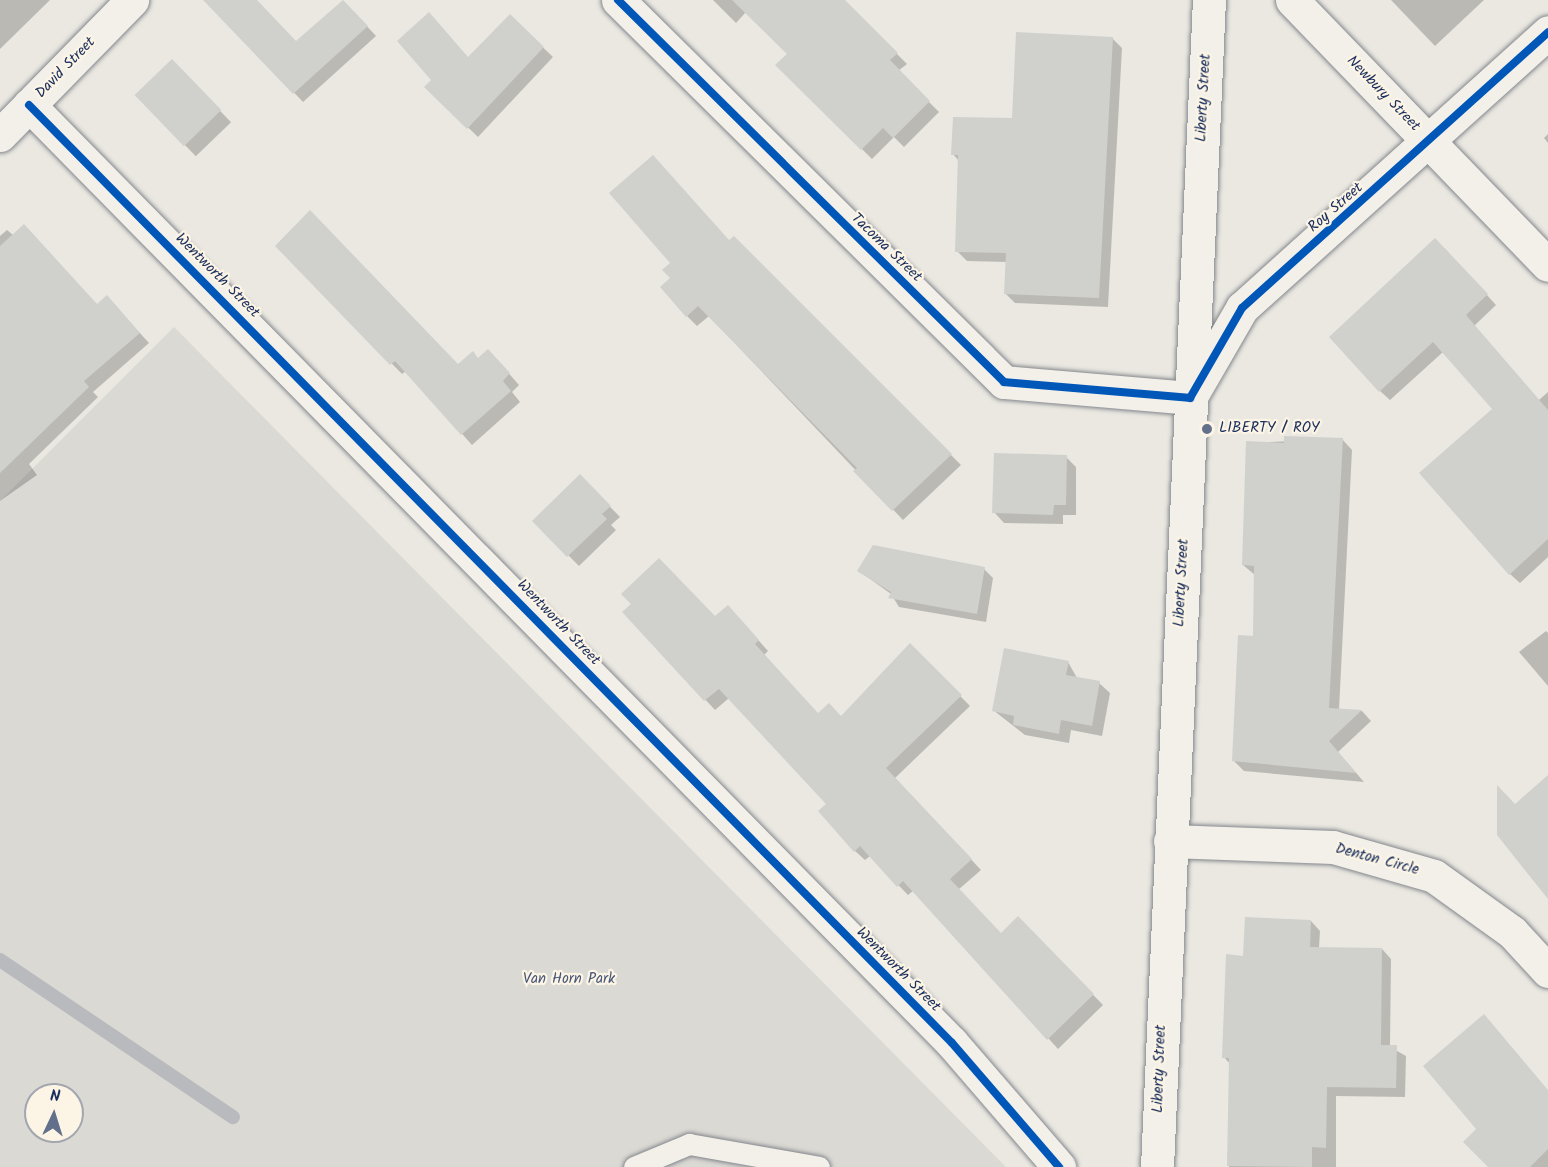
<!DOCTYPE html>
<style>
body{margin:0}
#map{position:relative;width:1548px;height:1167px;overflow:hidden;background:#eae8e1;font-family:Kalam,sans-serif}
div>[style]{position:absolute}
.green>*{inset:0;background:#dbd9d4}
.shadow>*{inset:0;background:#0003;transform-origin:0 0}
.stream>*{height:14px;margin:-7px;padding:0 7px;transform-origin:7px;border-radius:7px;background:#b8babe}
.building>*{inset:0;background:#d0d0cd;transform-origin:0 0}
.roads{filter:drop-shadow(0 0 2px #84878d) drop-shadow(0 0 2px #84878d)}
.service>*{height:21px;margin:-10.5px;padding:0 10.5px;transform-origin:10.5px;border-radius:10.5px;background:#f3f0ea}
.minor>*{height:33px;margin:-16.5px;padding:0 16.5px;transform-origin:16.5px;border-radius:16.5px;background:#f3f0ea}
.tertiary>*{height:33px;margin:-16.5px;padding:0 16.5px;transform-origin:16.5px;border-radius:16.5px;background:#f3f0ea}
.secondary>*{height:33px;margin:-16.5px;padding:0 16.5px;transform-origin:16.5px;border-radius:16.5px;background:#f3f0ea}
.cycleway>*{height:8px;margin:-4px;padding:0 4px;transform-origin:4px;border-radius:4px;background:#0057b8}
.dots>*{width:16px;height:16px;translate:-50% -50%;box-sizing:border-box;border:3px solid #fcf5e5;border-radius:50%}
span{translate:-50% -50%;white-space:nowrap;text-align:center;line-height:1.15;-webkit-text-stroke:4.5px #fcf5e5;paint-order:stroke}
.street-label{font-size:15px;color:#1b2f5e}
.poi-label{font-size:15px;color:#1b2f5e}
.left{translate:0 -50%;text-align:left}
.park-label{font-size:15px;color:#485679}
.north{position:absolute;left:24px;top:1083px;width:60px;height:60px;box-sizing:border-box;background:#fcf5e5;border:2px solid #a2a6af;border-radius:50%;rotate:4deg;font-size:16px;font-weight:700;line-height:24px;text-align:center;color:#1b2f5e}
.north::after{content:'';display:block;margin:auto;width:21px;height:27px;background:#63708c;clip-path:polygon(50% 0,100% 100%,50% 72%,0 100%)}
</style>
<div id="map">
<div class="green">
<div style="clip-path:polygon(evenodd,174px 327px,1006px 1167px,0 1167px,0 501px,174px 327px,36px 1095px,72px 1095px,72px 1131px,36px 1131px,36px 1095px)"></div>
</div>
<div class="shadow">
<div style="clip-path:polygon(0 0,50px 0,0 49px)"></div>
<div style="clip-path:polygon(236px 0,255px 0,297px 43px,353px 11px,376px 36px,303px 102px,220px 15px)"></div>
<div style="clip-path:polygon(713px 0,843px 0,907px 64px,898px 71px,939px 112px,904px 147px,894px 137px,872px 159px,777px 65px,789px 55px,746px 12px,736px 23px)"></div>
<div style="clip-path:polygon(1391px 0,1484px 0,1435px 46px)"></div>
<div style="clip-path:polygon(510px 16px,553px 57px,478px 137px,426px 87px,469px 59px)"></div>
<div style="clip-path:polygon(1112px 38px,1122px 48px,1108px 307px,1015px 303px,1005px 293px,1007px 262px,967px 261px,957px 251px,959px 161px,953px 154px,1013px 120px)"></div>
<div style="left:172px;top:61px;width:85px;height:49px;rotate:46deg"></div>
<div style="clip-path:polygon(1548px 134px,1548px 143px,1544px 138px)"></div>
<div style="clip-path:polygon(7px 230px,98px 305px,107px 297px,149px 343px,93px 392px,98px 397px,29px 464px,37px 475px,0 501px,0 236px)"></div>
<div style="clip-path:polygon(734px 238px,961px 465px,903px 520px,709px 316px,697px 326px,687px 316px)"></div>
<div style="clip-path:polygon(277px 246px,459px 366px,479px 359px,498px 361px,519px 385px,512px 392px,520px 402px,472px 445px,406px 371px,402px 374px)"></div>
<div style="clip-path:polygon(1445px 249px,1496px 305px,1474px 326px,1539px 400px,1548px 392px,1548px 557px,1520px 583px,1510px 574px,1494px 409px,1443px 352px,1390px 400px,1380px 391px)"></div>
<div style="clip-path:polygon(1342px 439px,1352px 450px,1339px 710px,1362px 711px,1371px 721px,1338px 752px,1364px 782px,1244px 771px,1233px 760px,1254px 637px,1255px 575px,1243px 565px,1248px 443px)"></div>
<div style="clip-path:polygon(1066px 457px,1076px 467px,1076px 515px,1063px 515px,1063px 524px,1004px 523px,994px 512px)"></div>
<div style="clip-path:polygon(580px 476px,620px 517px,611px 525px,616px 530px,579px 566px,534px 521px)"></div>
<div style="clip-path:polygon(984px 569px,993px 578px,986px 622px,899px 607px,891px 594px,859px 571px)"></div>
<div style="clip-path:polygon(624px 612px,738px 617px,768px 651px,764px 655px,818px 715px,841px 717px,920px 655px,970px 706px,895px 778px,981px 870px,958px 890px,1001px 935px,1018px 918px,1103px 1005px,1058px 1049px,914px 890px,908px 895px,870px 856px,865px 860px,855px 851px,828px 804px,729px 698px,715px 710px)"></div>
<div style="clip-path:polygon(1546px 631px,1548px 633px,1548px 686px,1519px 652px)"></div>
<div style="clip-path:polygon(1068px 662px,1077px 678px,1099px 683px,1110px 693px,1102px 736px,1071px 730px,1069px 743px,1025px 735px,993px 710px)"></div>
<div style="clip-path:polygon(1311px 921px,1320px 931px,1319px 948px,1382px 949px,1391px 959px,1390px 1047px,1406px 1056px,1405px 1097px,1336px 1096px,1336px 1167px,1229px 1167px,1230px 1064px,1224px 1057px,1245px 957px)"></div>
<div style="clip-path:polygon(1548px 1090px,1548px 1167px,1490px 1167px,1478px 1129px)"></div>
</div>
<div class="stream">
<div style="left:0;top:960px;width:281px;rotate:34deg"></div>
</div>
<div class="building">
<div style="clip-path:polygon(203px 0,257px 0,296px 41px,343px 0,368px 26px,293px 94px)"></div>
<div style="clip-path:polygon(732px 0,845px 0,898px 53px,890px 60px,930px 101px,893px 138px,883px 128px,861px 150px,775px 65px,787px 54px)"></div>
<div style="clip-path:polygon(429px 12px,468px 57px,510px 14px,544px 47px,467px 129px,424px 87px,431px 80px,397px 41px)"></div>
<div style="clip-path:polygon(1016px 32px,1113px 37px,1099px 298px,1004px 294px,1006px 253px,955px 252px,958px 155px,951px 155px,953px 117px,1012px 118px)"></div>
<div style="left:172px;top:59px;width:71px;height:52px;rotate:46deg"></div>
<div style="clip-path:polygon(653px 155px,729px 240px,734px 236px,952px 454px,892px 511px,853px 471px,857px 468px,698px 306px,686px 317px,660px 287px,670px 278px,662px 270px,670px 263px,609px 193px)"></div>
<div style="clip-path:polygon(310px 210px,458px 364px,473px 351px,478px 358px,488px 349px,510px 373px,503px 381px,511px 391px,461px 435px,395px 361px,390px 365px,275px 246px)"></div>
<div style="clip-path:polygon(24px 224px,97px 304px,107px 295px,140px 333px,84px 381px,89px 387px,0 473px,0 246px)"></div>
<div style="clip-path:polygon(1435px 238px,1488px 294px,1466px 315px,1548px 410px,1548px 539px,1509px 575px,1419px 473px,1492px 409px,1433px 342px,1379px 392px,1329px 337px)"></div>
<div style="clip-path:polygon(1284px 436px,1343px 438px,1329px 708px,1362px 710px,1329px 741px,1356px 773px,1232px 761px,1238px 635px,1253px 636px,1254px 566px,1242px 565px,1246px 441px,1284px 443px)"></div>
<div style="clip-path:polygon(994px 453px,1067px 455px,1066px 505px,1054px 505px,1053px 515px,992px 513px)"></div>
<div style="clip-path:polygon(580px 474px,611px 506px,602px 514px,607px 519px,567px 557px,532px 521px)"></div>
<div style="clip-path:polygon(873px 545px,985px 567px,977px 614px,888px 598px,891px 592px,857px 571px)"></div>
<div style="clip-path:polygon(659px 558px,715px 616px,728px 605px,759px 640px,755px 644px,818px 713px,829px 703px,841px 716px,910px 643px,962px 695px,886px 768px,972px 859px,950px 879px,1001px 933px,1018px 916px,1094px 994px,1047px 1040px,903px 881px,897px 887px,860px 846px,854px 852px,818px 811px,826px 804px,719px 689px,704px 701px,622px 612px,631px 604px,621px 594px)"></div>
<div style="clip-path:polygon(1004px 648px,1069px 661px,1066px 675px,1100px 681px,1092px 726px,1061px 720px,1059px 734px,1013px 725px,1014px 716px,992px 711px)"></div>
<div style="clip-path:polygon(1548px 775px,1548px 899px,1497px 835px,1497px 785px,1515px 804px)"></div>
<div style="clip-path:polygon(1245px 917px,1311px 920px,1310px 947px,1382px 948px,1381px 1045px,1397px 1045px,1396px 1088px,1327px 1087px,1326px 1148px,1312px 1147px,1312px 1167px,1227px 1166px,1229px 1058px,1222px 1058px,1226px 954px,1243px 956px)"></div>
<div style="clip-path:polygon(1484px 1014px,1548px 1090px,1548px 1149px,1530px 1167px,1488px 1167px,1463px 1142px,1476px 1129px,1423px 1066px)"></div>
</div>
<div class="roads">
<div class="service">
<div style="left:634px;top:1167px;width:60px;rotate:-22.7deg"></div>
<div style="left:689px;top:1144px;width:132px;rotate:10deg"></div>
</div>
<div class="minor">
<div style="left:618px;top:0;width:543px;rotate:44.7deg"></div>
<div style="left:1004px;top:382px;width:187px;rotate:4.9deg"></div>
<div style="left:1190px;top:398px;width:104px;rotate:-60deg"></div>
<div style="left:1242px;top:308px;width:412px;rotate:-42deg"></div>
<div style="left:29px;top:105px;width:1316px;rotate:45.46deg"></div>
<div style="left:952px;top:1043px;width:164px;rotate:49.2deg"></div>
<div style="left:0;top:135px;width:189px;rotate:-45.6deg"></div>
<div style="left:1170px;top:841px;width:163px;rotate:2.1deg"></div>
<div style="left:1333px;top:847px;width:105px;rotate:16deg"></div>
<div style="left:1434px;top:876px;width:96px;rotate:35.7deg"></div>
<div style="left:1512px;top:932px;width:53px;rotate:47.3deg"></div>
</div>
<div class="tertiary">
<div style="left:1292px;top:0;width:368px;rotate:46deg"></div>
</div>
<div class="secondary">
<div style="left:1157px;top:1167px;width:1168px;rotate:-87.45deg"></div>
</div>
</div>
<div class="cycleway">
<div style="left:618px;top:0;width:543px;rotate:44.7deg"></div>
<div style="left:1004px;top:382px;width:187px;rotate:4.9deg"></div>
<div style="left:1190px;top:398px;width:104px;rotate:-60deg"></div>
<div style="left:1242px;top:308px;width:412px;rotate:-42deg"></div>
<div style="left:29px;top:105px;width:1316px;rotate:45.46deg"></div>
<div style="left:952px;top:1043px;width:164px;rotate:49.2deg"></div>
</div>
<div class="dots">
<div style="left:1207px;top:429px;background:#63708c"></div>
</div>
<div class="street-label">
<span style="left:66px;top:68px;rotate:-46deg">David Street</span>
<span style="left:1383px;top:94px;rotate:46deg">Newbury Street</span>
<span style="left:1204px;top:98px;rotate:-87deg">Liberty Street</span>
<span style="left:1336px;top:208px;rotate:-41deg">Roy Street</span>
<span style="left:886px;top:248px;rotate:44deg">Tacoma Street</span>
<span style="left:217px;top:276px;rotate:45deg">Wentworth Street</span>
<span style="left:1182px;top:583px;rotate:-87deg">Liberty Street</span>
<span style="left:558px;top:623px;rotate:46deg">Wentworth Street</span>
<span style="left:1377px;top:860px;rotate:15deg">Denton Circle</span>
<span style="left:898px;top:970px;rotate:45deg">Wentworth Street</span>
<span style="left:1160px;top:1069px;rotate:-88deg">Liberty Street</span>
</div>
<div class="poi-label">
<span class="left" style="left:1219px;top:429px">LIBERTY / ROY</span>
</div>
<div class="park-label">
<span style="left:569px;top:980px">Van Horn Park</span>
</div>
<div class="north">N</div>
</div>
